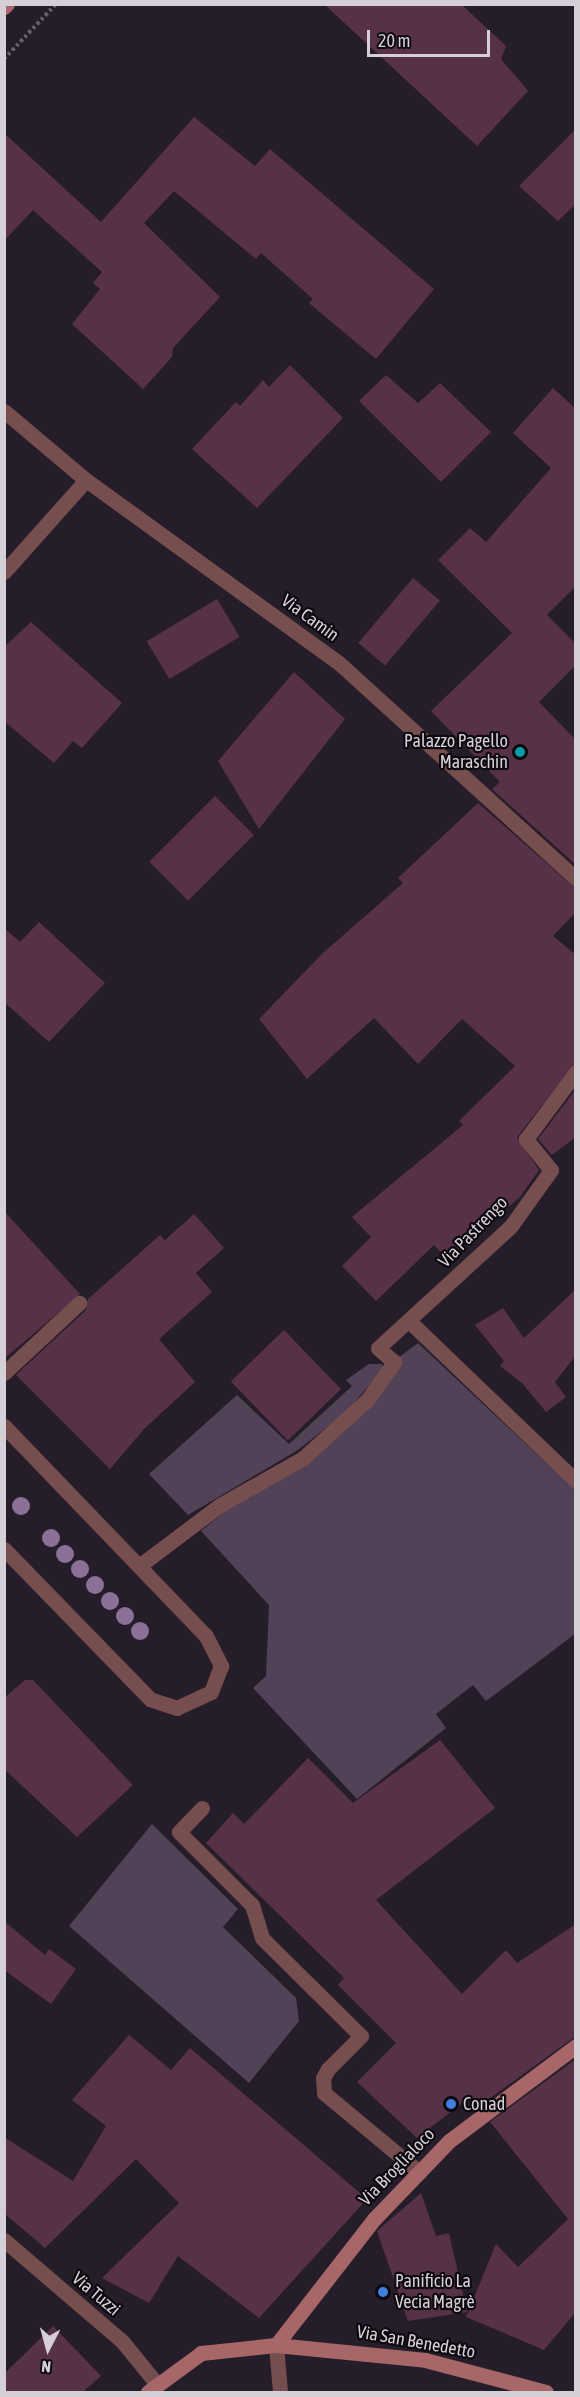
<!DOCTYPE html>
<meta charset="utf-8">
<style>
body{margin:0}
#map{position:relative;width:580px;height:2397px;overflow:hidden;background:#261d2a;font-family:"Asap Condensed",sans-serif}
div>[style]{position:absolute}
.green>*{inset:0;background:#514258}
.building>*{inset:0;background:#573148;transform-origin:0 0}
.path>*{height:4px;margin-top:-2px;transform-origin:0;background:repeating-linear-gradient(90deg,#665e6a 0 3px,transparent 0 6px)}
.lane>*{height:15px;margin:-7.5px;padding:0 7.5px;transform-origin:7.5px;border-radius:7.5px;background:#774e4e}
.street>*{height:15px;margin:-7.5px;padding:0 7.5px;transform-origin:7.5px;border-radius:7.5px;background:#774e4e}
.secondary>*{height:15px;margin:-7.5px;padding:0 7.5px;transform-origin:7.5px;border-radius:7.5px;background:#a76667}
.trees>*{width:18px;height:18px;margin:-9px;border-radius:50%;background:#8b7097}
.dots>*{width:16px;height:16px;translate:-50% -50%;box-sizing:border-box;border:3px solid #0d090f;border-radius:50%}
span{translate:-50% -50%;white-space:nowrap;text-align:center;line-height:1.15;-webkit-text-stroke:4.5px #0d090f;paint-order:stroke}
.street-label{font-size:18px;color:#d5cfd8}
.poi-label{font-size:18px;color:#d5cfd8}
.right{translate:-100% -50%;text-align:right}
.left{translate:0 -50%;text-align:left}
.frame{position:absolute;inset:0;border:6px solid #d5cfd8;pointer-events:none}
.north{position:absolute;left:18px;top:2319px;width:60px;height:60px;-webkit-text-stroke:4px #0d090f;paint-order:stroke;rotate:186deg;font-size:16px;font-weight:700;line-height:24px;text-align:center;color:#d5cfd8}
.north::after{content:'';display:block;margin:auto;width:21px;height:27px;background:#d5cfd8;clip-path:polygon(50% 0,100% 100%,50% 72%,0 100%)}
.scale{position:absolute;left:367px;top:30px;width:123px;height:27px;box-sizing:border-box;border:3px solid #d5cfd8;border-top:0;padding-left:8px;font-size:18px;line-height:21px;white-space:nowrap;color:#d5cfd8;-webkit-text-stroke:4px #0d090f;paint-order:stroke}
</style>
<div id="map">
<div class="green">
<div style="clip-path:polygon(418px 1343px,575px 1490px,575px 1634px,486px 1701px,473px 1685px,436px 1714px,446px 1728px,357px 1799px,253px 1688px,266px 1676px,269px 1605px,201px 1531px,229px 1508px,313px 1456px,395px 1360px)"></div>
<div style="clip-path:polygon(369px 1364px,382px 1364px,383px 1369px,346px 1412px,298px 1450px,188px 1515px,149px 1474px,237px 1395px,289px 1444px,352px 1386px,346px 1380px)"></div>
<div style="clip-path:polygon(152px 1824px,238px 1909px,223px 1927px,296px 1998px,299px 2021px,249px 2083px,69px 1926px)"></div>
</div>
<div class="building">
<div style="clip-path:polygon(324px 4px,461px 4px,506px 46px,501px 59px,528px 91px,477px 146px)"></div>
<div style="clip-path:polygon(194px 117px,255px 166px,270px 149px,434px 289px,376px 359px,309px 303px,313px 299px,261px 253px,256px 259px,174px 191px,144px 223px,220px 297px,173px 348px,172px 357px,143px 389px,72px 324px,100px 289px,93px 283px,102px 272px,33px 210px,4px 241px,4px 133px,101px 222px)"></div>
<div style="clip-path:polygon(576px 129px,576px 204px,558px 221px,519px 186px)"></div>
<div style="clip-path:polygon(290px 365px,343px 418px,257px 508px,192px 449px,236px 402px,240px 406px,263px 380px,269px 387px)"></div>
<div style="clip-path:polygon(386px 375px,418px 403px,440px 383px,491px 432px,441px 482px,359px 401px)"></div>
<div style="clip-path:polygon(553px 388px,576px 409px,576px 586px,547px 615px,576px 644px,576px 665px,539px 702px,576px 740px,576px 865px,492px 789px,500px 782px,431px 711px,512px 633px,438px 560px,470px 528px,486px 542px,551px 468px,513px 433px)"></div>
<div style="left:413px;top:578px;width:35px;height:85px;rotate:40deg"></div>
<div style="left:217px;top:599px;width:44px;height:82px;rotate:59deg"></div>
<div style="clip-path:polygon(31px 622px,122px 703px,82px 748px,73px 741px,54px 763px,4px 721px,4px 647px)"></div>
<div style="clip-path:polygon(294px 672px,345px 719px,259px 829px,218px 761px)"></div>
<div style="left:215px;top:796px;width:55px;height:93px;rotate:45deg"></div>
<div style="clip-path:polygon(478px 803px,576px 889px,576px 912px,553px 936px,576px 955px,576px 1062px,517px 1137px,539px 1170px,520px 1197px,447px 1259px,434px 1245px,376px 1301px,342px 1266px,371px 1237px,352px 1217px,463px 1125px,459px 1121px,515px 1066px,462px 1019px,418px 1064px,374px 1018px,307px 1079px,259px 1019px,323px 953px,403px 883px,398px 878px)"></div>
<div style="clip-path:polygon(39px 922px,105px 983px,49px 1042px,4px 1002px,4px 928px,20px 942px)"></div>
<div style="clip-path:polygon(576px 1089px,576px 1137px,552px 1155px,538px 1139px)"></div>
<div style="clip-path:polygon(4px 1211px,80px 1294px,4px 1359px)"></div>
<div style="clip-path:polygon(194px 1214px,224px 1248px,196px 1273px,212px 1292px,159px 1339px,195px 1382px,144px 1429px,110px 1469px,16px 1375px,86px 1310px,88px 1299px,160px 1235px,165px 1240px)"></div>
<div style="clip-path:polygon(576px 1289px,576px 1355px,555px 1382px,566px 1397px,546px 1412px,522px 1383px,500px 1366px,504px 1361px,475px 1325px,503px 1308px,524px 1338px)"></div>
<div style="left:284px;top:1330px;width:82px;height:74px;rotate:46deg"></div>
<div style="clip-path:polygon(25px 1680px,33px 1680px,133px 1785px,77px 1837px,4px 1769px,4px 1698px)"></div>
<div style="clip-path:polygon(440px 1740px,495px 1808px,376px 1900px,462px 1994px,506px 1950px,517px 1963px,576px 1924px,576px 2036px,478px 2107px,470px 2097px,417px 2138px,357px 2082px,396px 2043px,338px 1985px,344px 1978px,206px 1843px,233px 1813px,244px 1824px,308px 1758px,353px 1803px)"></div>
<div style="clip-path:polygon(4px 1921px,45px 1955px,49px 1949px,76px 1969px,51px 2004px,4px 1970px)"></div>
<div style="clip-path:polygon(129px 2035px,171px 2070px,190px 2048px,367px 2199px,259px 2318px,178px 2256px,149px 2303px,102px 2278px,179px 2203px,136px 2159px,45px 2248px,4px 2213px,4px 2137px,73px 2181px,106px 2126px,72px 2100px)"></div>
<div style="clip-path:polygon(576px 2059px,576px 2312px,544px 2350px,466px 2317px,496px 2244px,518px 2267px,568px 2219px,490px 2122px)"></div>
<div style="clip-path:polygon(421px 2193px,436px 2236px,449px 2233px,467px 2312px,408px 2321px,377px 2231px)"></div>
<div style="clip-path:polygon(53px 2326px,101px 2376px,83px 2392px,4px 2392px,4px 2374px)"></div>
</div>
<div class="path">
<div style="left:4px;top:59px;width:76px;rotate:-46.6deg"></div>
</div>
<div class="lane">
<div style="left:4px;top:1373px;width:103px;rotate:-43deg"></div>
<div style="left:202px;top:1808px;width:33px;rotate:134deg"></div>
<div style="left:179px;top:1832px;width:103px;rotate:45deg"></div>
<div style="left:252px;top:1905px;width:34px;rotate:73deg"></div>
<div style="left:262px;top:1938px;width:139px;rotate:44.7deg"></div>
<div style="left:361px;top:2036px;width:47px;rotate:135deg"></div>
<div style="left:328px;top:2069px;width:10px;rotate:119deg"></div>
<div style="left:323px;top:2078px;width:15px;rotate:86deg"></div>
<div style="left:324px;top:2093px;width:124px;rotate:39.7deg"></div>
</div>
<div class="street">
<div style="left:4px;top:411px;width:107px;rotate:40.1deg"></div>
<div style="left:86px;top:480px;width:312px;rotate:35.9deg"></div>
<div style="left:339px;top:663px;width:321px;rotate:42.3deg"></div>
<div style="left:4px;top:572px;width:123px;rotate:-48.3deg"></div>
<div style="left:409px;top:1321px;width:231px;rotate:43.8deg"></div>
<div style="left:4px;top:1426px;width:291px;rotate:46.1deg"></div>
<div style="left:206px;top:1636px;width:34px;rotate:63deg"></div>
<div style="left:221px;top:1666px;width:28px;rotate:111deg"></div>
<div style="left:211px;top:1692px;width:38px;rotate:155deg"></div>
<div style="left:177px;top:1708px;width:28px;rotate:-162deg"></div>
<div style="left:150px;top:1699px;width:209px;rotate:-134.2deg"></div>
<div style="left:139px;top:1566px;width:101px;rotate:-37deg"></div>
<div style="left:220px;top:1505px;width:95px;rotate:-29.5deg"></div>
<div style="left:303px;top:1458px;width:86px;rotate:-42.2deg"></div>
<div style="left:367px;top:1400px;width:47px;rotate:-54.6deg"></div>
<div style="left:394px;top:1362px;width:21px;rotate:-139deg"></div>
<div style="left:378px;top:1348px;width:180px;rotate:-42.5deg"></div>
<div style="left:511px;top:1226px;width:69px;rotate:-54.5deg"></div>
<div style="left:551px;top:1170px;width:40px;rotate:-129deg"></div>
<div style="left:526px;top:1139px;width:84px;rotate:-53.3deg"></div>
<div style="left:4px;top:2240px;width:155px;rotate:40.6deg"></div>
<div style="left:122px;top:2341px;width:55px;rotate:50.9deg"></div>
<div style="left:276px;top:2345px;width:47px;rotate:85.1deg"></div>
</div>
<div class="secondary">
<div style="left:4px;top:7px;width:4px;rotate:-45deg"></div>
<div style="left:276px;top:2345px;width:161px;rotate:-52.1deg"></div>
<div style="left:375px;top:2218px;width:107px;rotate:-46.1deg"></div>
<div style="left:449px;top:2141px;width:159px;rotate:-36.8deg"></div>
<div style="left:148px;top:2392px;width:66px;rotate:-36.3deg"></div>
<div style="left:201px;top:2353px;width:75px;rotate:-6.1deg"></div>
<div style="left:276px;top:2345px;width:150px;rotate:5.7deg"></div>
<div style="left:425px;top:2360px;width:125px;rotate:14.8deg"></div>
</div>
<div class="trees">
<div style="left:21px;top:1506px"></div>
<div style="left:51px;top:1538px"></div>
<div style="left:65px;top:1554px"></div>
<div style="left:80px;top:1569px"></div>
<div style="left:95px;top:1585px"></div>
<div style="left:110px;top:1601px"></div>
<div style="left:125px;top:1616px"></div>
<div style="left:140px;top:1631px"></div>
</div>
<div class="dots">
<div style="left:520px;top:752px;background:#0f9aa8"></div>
<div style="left:451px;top:2104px;background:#3f7fe0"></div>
<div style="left:383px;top:2292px;background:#3f7fe0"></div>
</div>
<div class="street-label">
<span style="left:310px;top:618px;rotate:36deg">Via Camin</span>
<span style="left:473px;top:1232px;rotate:-46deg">Via Pastrengo</span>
<span style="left:397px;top:2167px;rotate:-46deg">Via Broglialoco</span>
<span style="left:96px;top:2294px;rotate:40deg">Via Tuzzi</span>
<span style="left:416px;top:2342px;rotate:10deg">Via San Benedetto</span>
</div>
<div class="poi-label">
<span class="right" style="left:508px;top:752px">Palazzo Pagello<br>Maraschin</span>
<span class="left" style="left:463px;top:2104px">Conad</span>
<span class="left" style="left:395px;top:2292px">Panificio La<br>Vecia Magrè</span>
</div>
<div class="frame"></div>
<div class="north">N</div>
<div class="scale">20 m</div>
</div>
